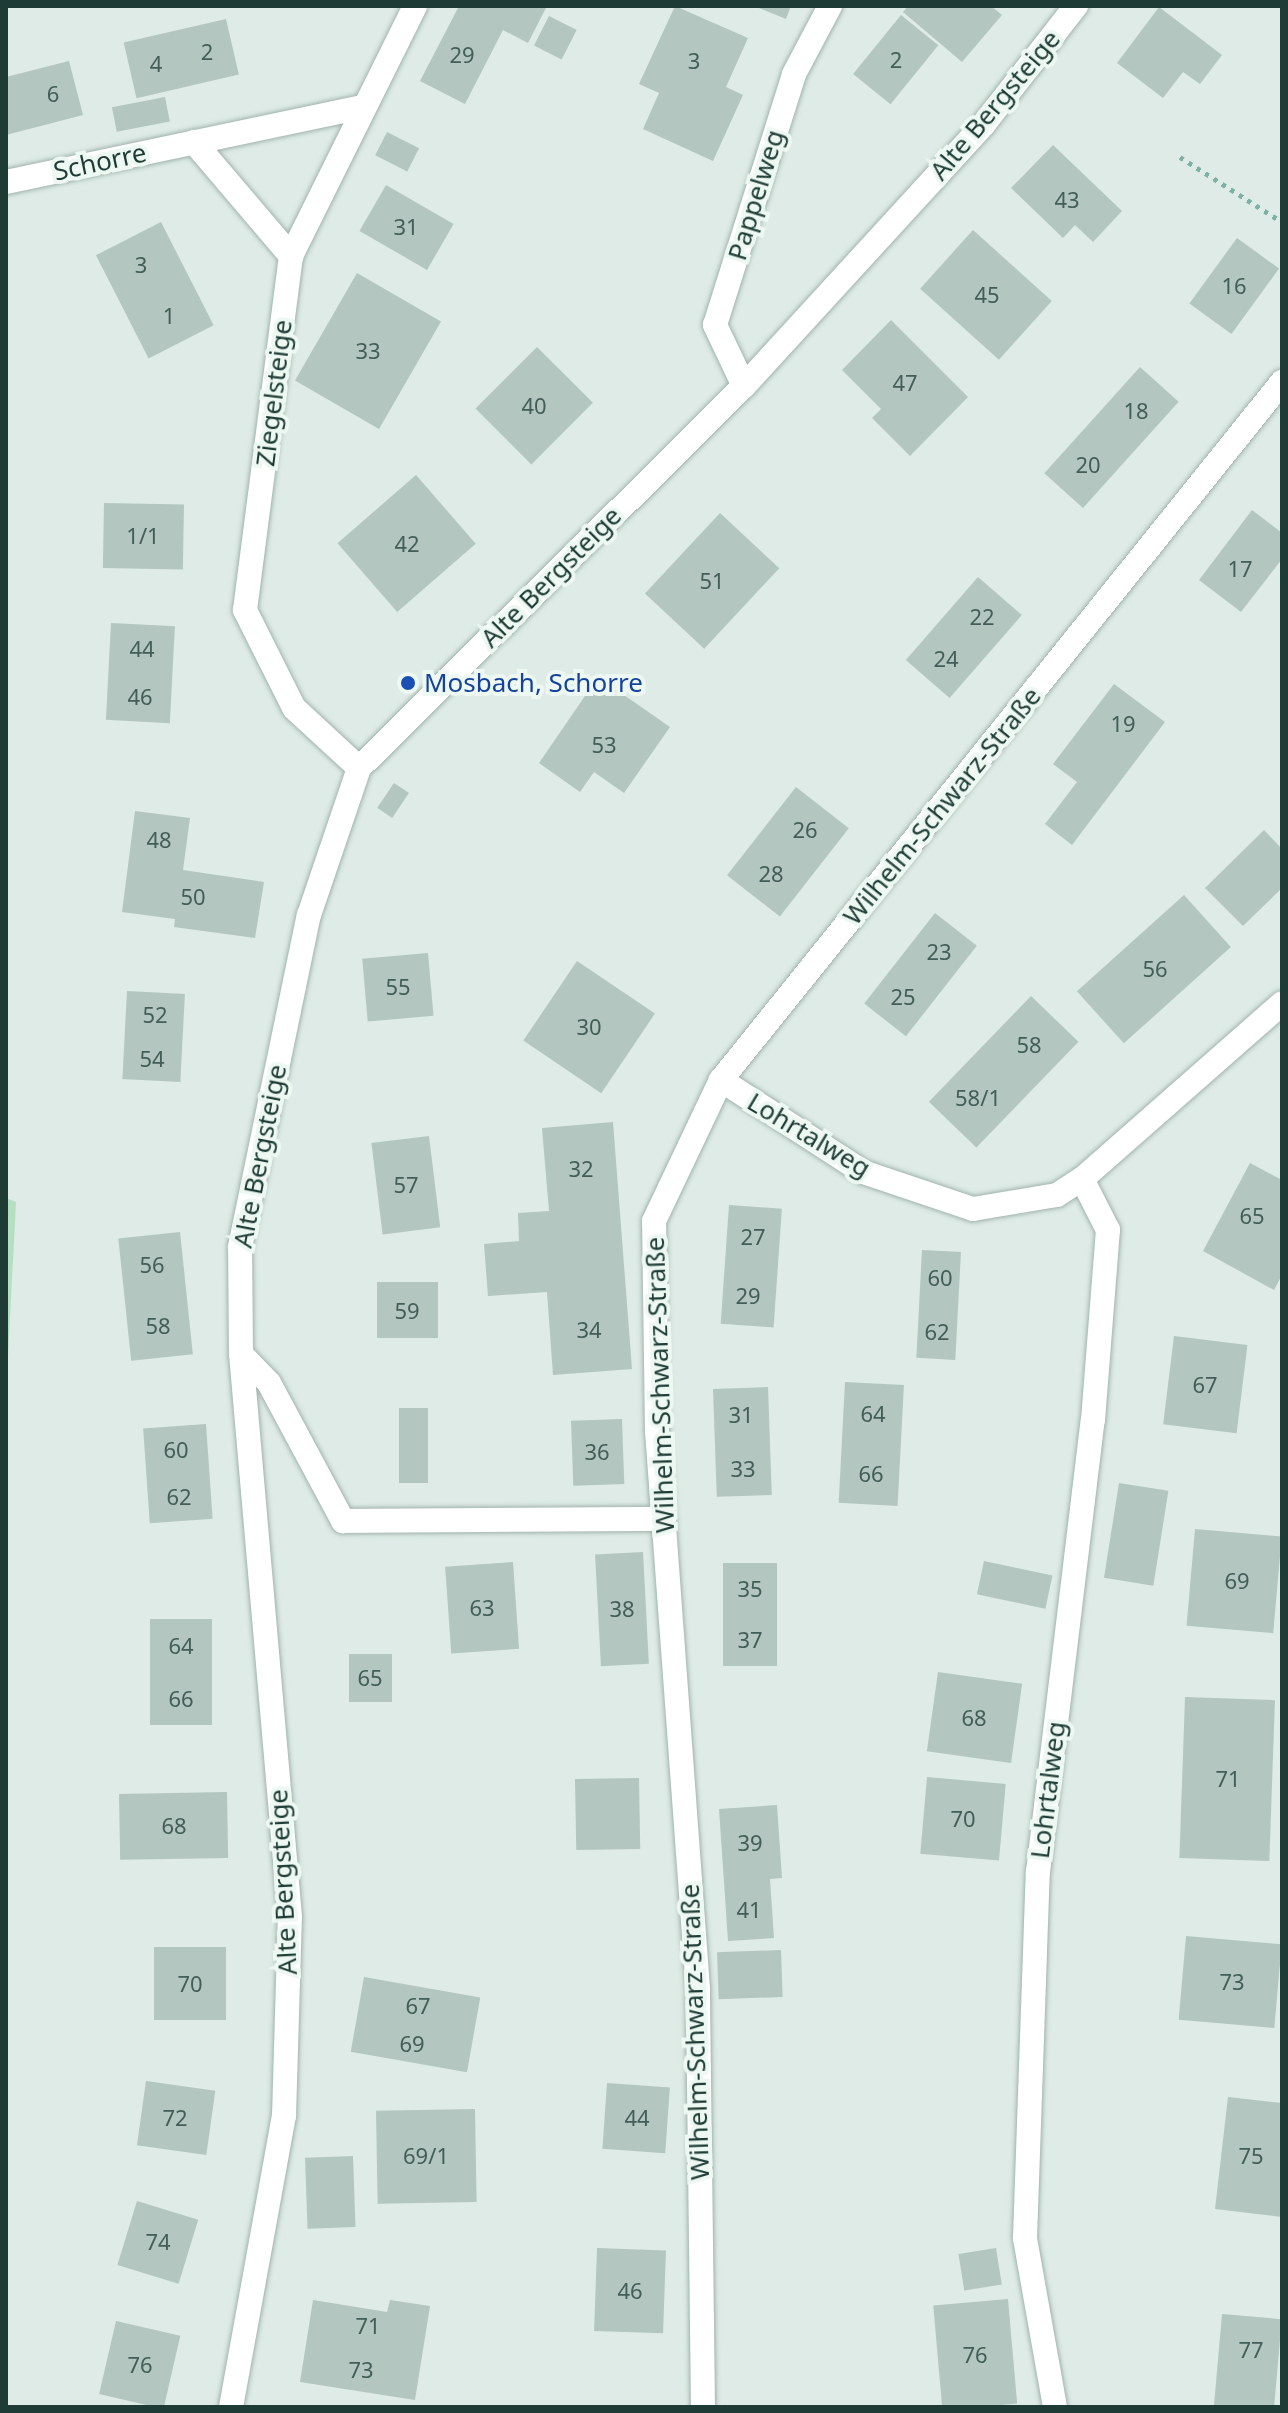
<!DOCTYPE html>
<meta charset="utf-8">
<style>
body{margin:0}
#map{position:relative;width:1288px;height:2413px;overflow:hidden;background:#deebe6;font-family:"Noto Sans",sans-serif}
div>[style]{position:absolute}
.green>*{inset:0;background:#b4dfc1}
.building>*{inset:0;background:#b3c6bf;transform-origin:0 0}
.path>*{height:5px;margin-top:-2.5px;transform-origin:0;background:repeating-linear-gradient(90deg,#7bb2a3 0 4px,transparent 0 10px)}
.roads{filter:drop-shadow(0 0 2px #a1b3ad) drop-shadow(0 0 2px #a1b3ad)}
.street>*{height:24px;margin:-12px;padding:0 12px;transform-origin:12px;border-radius:12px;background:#fff}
.dots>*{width:22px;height:22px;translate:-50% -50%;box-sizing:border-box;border:4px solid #eef8f3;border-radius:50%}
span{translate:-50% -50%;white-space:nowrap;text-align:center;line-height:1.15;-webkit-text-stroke:8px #eef8f3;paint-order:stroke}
.number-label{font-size:22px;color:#435e58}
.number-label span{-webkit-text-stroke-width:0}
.street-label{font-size:26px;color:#1e3c35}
.transit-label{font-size:26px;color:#164399}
.left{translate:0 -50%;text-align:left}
.frame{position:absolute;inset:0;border:8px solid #1e3c35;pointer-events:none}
</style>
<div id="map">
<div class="green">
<div style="clip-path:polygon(6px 1198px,16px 1202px,6px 1394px)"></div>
</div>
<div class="building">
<div style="clip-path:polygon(547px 6px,528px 43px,503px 30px,465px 104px,420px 81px,459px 6px)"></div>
<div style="clip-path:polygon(675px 6px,748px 38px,726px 87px,743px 95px,713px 161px,643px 129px,659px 93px,639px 84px)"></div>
<div style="clip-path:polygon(754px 6px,791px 6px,786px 19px)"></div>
<div style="clip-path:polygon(908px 6px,991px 6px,1002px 15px,962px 62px,903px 12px)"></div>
<div style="clip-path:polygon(1159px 7px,1222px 55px,1200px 84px,1183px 72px,1163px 98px,1117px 63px)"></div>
<div style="left:901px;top:15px;width:48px;height:76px;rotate:39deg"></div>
<div style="left:549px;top:16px;width:31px;height:33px;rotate:27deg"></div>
<div style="left:226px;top:19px;width:57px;height:105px;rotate:77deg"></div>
<div style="clip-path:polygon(69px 61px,83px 115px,6px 135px,6px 77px)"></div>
<div style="left:165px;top:97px;width:25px;height:54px;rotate:79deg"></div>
<div style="left:387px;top:132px;width:36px;height:26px;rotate:27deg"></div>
<div style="clip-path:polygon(1053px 145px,1122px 211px,1093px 242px,1075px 225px,1063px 238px,1011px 188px)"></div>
<div style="left:386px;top:185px;width:78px;height:53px;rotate:30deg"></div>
<div style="left:161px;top:222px;width:116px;height:73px;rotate:63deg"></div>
<div style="left:973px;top:230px;width:106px;height:79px;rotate:42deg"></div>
<div style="left:1237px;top:238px;width:52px;height:81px;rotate:36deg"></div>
<div style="left:357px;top:273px;width:97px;height:124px;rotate:30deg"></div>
<div style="clip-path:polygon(891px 320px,968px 397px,910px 456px,872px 418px,881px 409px,842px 370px)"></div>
<div style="left:537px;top:347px;width:79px;height:87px;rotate:45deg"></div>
<div style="left:1140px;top:367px;width:52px;height:143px;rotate:42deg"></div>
<div style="left:416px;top:475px;width:91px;height:104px;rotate:49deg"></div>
<div style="left:104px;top:503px;width:80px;height:65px;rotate:1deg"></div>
<div style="clip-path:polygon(1252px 510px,1282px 533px,1282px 559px,1241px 612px,1199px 580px)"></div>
<div style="left:720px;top:513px;width:81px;height:110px;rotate:43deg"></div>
<div style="left:978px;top:577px;width:58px;height:110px;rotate:41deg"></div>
<div style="left:111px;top:623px;width:64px;height:97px;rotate:3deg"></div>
<div style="clip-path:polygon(598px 677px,670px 727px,624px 793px,594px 772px,580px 792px,539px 763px)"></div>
<div style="clip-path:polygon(1114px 684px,1165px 722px,1072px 845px,1045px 824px,1077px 782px,1053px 764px)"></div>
<div style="left:394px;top:783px;width:18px;height:30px;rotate:34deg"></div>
<div style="left:796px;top:787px;width:67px;height:112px;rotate:38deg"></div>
<div style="clip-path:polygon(135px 811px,190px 818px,183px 870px,264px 882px,255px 938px,174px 927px,175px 919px,122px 912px)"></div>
<div style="clip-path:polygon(1264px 830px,1282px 849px,1282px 888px,1243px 926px,1205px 888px)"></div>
<div style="left:1184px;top:895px;width:70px;height:144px;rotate:48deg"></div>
<div style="left:935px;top:913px;width:53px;height:115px;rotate:38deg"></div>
<div style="left:428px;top:953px;width:63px;height:66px;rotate:85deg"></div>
<div style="left:577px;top:961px;width:94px;height:96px;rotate:34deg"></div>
<div style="left:127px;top:991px;width:58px;height:88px;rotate:3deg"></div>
<div style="left:1031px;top:996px;width:66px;height:147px;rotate:44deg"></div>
<div style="clip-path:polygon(613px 1122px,632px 1369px,553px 1375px,547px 1292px,488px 1296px,484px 1244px,519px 1241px,518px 1213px,549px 1211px,542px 1128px)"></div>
<div style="left:429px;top:1136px;width:92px;height:58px;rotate:83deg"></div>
<div style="clip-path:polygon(1250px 1163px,1282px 1180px,1282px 1275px,1274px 1290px,1203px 1251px)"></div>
<div style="left:729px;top:1205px;width:53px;height:119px;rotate:4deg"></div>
<div style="left:180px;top:1232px;width:123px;height:62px;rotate:84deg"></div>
<div style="left:922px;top:1250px;width:39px;height:108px;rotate:3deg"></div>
<div style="left:438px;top:1282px;width:56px;height:61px;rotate:90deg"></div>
<div style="left:1174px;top:1336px;width:74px;height:89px;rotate:7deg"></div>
<div style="left:845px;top:1382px;width:59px;height:121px;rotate:3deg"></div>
<div style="left:768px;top:1387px;width:108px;height:55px;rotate:88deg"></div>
<div style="left:399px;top:1408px;width:29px;height:75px"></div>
<div style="left:622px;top:1419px;width:65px;height:51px;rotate:88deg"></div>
<div style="left:206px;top:1424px;width:95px;height:63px;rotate:86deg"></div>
<div style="left:1119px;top:1483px;width:50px;height:96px;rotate:9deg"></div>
<div style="left:1195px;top:1529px;width:87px;height:97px;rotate:5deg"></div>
<div style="left:643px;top:1552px;width:112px;height:48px;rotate:87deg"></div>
<div style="left:984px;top:1561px;width:70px;height:34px;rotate:12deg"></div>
<div style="left:513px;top:1562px;width:87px;height:68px;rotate:86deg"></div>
<div style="left:723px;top:1563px;width:54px;height:103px"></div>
<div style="left:212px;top:1619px;width:106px;height:62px;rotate:90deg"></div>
<div style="left:349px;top:1654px;width:43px;height:48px"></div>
<div style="left:938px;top:1672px;width:85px;height:80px;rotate:8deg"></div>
<div style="left:1185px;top:1697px;width:90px;height:161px;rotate:2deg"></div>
<div style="left:927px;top:1777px;width:79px;height:77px;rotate:5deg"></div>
<div style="left:639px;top:1778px;width:71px;height:64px;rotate:89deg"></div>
<div style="left:227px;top:1792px;width:66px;height:108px;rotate:89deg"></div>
<div style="clip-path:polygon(777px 1805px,782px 1878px,770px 1879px,774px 1938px,728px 1941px,719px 1809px)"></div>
<div style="left:1186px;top:1936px;width:96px;height:84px;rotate:5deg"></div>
<div style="left:154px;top:1947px;width:72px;height:73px"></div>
<div style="left:781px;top:1950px;width:47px;height:64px;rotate:88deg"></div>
<div style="left:364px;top:1977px;width:118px;height:76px;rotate:10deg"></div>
<div style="left:146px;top:2081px;width:70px;height:65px;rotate:8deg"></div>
<div style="left:607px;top:2083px;width:63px;height:66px;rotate:4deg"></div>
<div style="clip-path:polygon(1228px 2097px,1282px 2103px,1282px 2217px,1215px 2209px)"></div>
<div style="left:475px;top:2109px;width:93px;height:99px;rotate:89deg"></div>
<div style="left:353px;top:2156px;width:71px;height:48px;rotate:88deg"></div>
<div style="left:137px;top:2201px;width:64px;height:67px;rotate:17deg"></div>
<div style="left:597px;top:2248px;width:69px;height:83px;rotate:2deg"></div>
<div style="left:996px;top:2248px;width:37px;height:38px;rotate:81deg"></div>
<div style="left:1008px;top:2299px;width:105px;height:75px;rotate:85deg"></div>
<div style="clip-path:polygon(313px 2300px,387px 2312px,390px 2300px,430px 2306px,415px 2400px,300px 2382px)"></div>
<div style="left:1222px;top:2314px;width:60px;height:93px;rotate:5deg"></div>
<div style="left:116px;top:2321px;width:66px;height:75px;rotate:13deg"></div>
</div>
<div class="path">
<div style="left:1180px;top:157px;width:121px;rotate:32.5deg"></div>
</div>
<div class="roads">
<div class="street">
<div style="left:194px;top:142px;width:150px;rotate:49.6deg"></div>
<div style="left:6px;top:182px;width:363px;rotate:-11.9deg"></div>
<div style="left:744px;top:386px;width:68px;rotate:-115.4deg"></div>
<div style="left:715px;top:325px;width:263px;rotate:-72.5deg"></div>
<div style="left:794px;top:74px;width:77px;rotate:-62.1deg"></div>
<div style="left:359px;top:768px;width:88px;rotate:-137.3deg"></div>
<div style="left:294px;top:708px;width:110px;rotate:-116.6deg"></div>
<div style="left:245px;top:610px;width:357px;rotate:-82.6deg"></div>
<div style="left:291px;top:256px;width:279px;rotate:-63.6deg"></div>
<div style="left:721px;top:1080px;width:169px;rotate:32.9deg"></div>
<div style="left:863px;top:1172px;width:116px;rotate:18.6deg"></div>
<div style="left:973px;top:1209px;width:85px;rotate:-9.5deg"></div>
<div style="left:1057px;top:1195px;width:30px;rotate:-33deg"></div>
<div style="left:1082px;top:1179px;width:266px;rotate:-41.3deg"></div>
<div style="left:241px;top:1354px;width:40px;rotate:46deg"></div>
<div style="left:269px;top:1383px;width:157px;rotate:61.8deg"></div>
<div style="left:343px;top:1521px;width:321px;rotate:-0.4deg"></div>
<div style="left:231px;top:2407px;width:296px;rotate:-79.7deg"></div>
<div style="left:284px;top:2116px;width:199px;rotate:-88.3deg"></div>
<div style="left:290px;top:1917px;width:565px;rotate:-94.97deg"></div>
<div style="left:241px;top:1354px;width:107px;rotate:-90.5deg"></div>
<div style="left:240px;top:1247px;width:339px;rotate:-78.3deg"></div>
<div style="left:309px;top:915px;width:155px;rotate:-71.2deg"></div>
<div style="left:359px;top:768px;width:542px;rotate:-44.78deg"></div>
<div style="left:744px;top:386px;width:355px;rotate:-47.5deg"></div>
<div style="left:984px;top:124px;width:150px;rotate:-52.1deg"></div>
<div style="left:703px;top:2407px;width:418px;rotate:-90.7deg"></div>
<div style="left:698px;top:1989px;width:560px;rotate:-94.2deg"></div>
<div style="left:657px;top:1431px;width:210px;rotate:-90.8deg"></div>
<div style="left:654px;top:1221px;width:156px;rotate:-64.6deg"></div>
<div style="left:721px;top:1080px;width:896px;rotate:-51.21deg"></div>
<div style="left:1055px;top:2407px;width:172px;rotate:-100.1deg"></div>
<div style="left:1025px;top:2238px;width:366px;rotate:-88deg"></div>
<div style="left:1038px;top:1872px;width:455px;rotate:-83.1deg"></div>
<div style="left:1093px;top:1420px;width:191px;rotate:-85.5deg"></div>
<div style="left:1108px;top:1230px;width:57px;rotate:-117deg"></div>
</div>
</div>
<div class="dots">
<div style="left:408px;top:683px;background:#1a4fb4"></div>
</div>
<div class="number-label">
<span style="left:207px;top:52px">2</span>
<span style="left:462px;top:55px">29</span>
<span style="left:896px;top:60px">2</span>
<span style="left:694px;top:61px">3</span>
<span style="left:156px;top:64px">4</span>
<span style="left:53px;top:94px">6</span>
<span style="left:1067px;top:200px">43</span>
<span style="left:406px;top:227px">31</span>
<span style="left:141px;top:265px">3</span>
<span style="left:1234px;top:286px">16</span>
<span style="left:987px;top:295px">45</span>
<span style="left:169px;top:316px">1</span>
<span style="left:368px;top:351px">33</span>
<span style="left:905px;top:383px">47</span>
<span style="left:534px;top:406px">40</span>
<span style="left:1136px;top:411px">18</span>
<span style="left:1088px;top:465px">20</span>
<span style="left:143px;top:536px">1/1</span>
<span style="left:407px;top:544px">42</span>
<span style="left:1240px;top:569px">17</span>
<span style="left:712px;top:581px">51</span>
<span style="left:982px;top:617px">22</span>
<span style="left:142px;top:649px">44</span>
<span style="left:946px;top:659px">24</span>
<span style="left:140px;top:697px">46</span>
<span style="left:1123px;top:724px">19</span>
<span style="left:604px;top:745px">53</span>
<span style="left:805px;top:830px">26</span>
<span style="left:159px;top:840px">48</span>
<span style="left:771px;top:874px">28</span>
<span style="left:193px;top:897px">50</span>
<span style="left:939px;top:952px">23</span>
<span style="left:1155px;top:969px">56</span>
<span style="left:398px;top:987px">55</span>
<span style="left:903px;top:997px">25</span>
<span style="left:155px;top:1015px">52</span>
<span style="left:589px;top:1027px">30</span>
<span style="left:1029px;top:1045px">58</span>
<span style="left:152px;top:1059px">54</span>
<span style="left:978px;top:1098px">58/1</span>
<span style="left:581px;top:1169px">32</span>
<span style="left:406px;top:1185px">57</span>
<span style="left:1252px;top:1216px">65</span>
<span style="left:753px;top:1237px">27</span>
<span style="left:152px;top:1265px">56</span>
<span style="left:940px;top:1278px">60</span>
<span style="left:748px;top:1296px">29</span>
<span style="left:407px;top:1311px">59</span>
<span style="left:158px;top:1326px">58</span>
<span style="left:589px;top:1330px">34</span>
<span style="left:937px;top:1332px">62</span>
<span style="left:1205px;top:1385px">67</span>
<span style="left:873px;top:1414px">64</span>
<span style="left:741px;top:1415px">31</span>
<span style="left:176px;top:1450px">60</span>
<span style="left:597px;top:1452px">36</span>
<span style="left:743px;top:1469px">33</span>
<span style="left:871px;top:1474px">66</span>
<span style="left:179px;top:1497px">62</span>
<span style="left:1237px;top:1581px">69</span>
<span style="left:750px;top:1589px">35</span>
<span style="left:482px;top:1608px">63</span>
<span style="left:622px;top:1609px">38</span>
<span style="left:750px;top:1640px">37</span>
<span style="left:181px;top:1646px">64</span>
<span style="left:370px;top:1678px">65</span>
<span style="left:181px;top:1699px">66</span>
<span style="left:974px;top:1718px">68</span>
<span style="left:1228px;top:1779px">71</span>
<span style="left:963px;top:1819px">70</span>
<span style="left:174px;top:1826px">68</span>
<span style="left:750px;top:1843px">39</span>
<span style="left:749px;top:1910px">41</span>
<span style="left:1232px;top:1982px">73</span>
<span style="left:190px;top:1984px">70</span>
<span style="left:418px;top:2006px">67</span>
<span style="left:412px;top:2044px">69</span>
<span style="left:175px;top:2118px">72</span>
<span style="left:637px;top:2118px">44</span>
<span style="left:426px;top:2156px">69/1</span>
<span style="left:1251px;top:2156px">75</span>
<span style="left:158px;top:2242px">74</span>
<span style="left:630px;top:2291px">46</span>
<span style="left:368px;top:2326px">71</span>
<span style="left:1251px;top:2350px">77</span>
<span style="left:975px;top:2355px">76</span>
<span style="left:140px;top:2365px">76</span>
<span style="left:361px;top:2370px">73</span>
</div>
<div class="street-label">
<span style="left:995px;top:105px;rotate:-50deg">Alte Bergsteige</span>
<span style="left:100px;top:162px;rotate:-12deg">Schorre</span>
<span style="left:756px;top:195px;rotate:-73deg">Pappelweg</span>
<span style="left:274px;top:393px;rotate:-83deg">Ziegelsteige</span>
<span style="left:551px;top:577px;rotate:-45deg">Alte Bergsteige</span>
<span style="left:942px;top:806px;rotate:-51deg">Wilhelm-Schwarz-Straße</span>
<span style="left:809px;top:1135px;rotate:31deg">Lohrtalweg</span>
<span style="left:260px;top:1156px;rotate:-79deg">Alte Bergsteige</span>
<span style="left:660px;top:1385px;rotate:-92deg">Wilhelm-Schwarz-Straße</span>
<span style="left:1048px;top:1790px;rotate:-83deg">Lohrtalweg</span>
<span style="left:283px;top:1882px;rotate:-93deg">Alte Bergsteige</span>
<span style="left:695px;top:2032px;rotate:-92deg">Wilhelm-Schwarz-Straße</span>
</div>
<div class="transit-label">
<span class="left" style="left:424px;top:683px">Mosbach, Schorre</span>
</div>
<div class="frame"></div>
</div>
